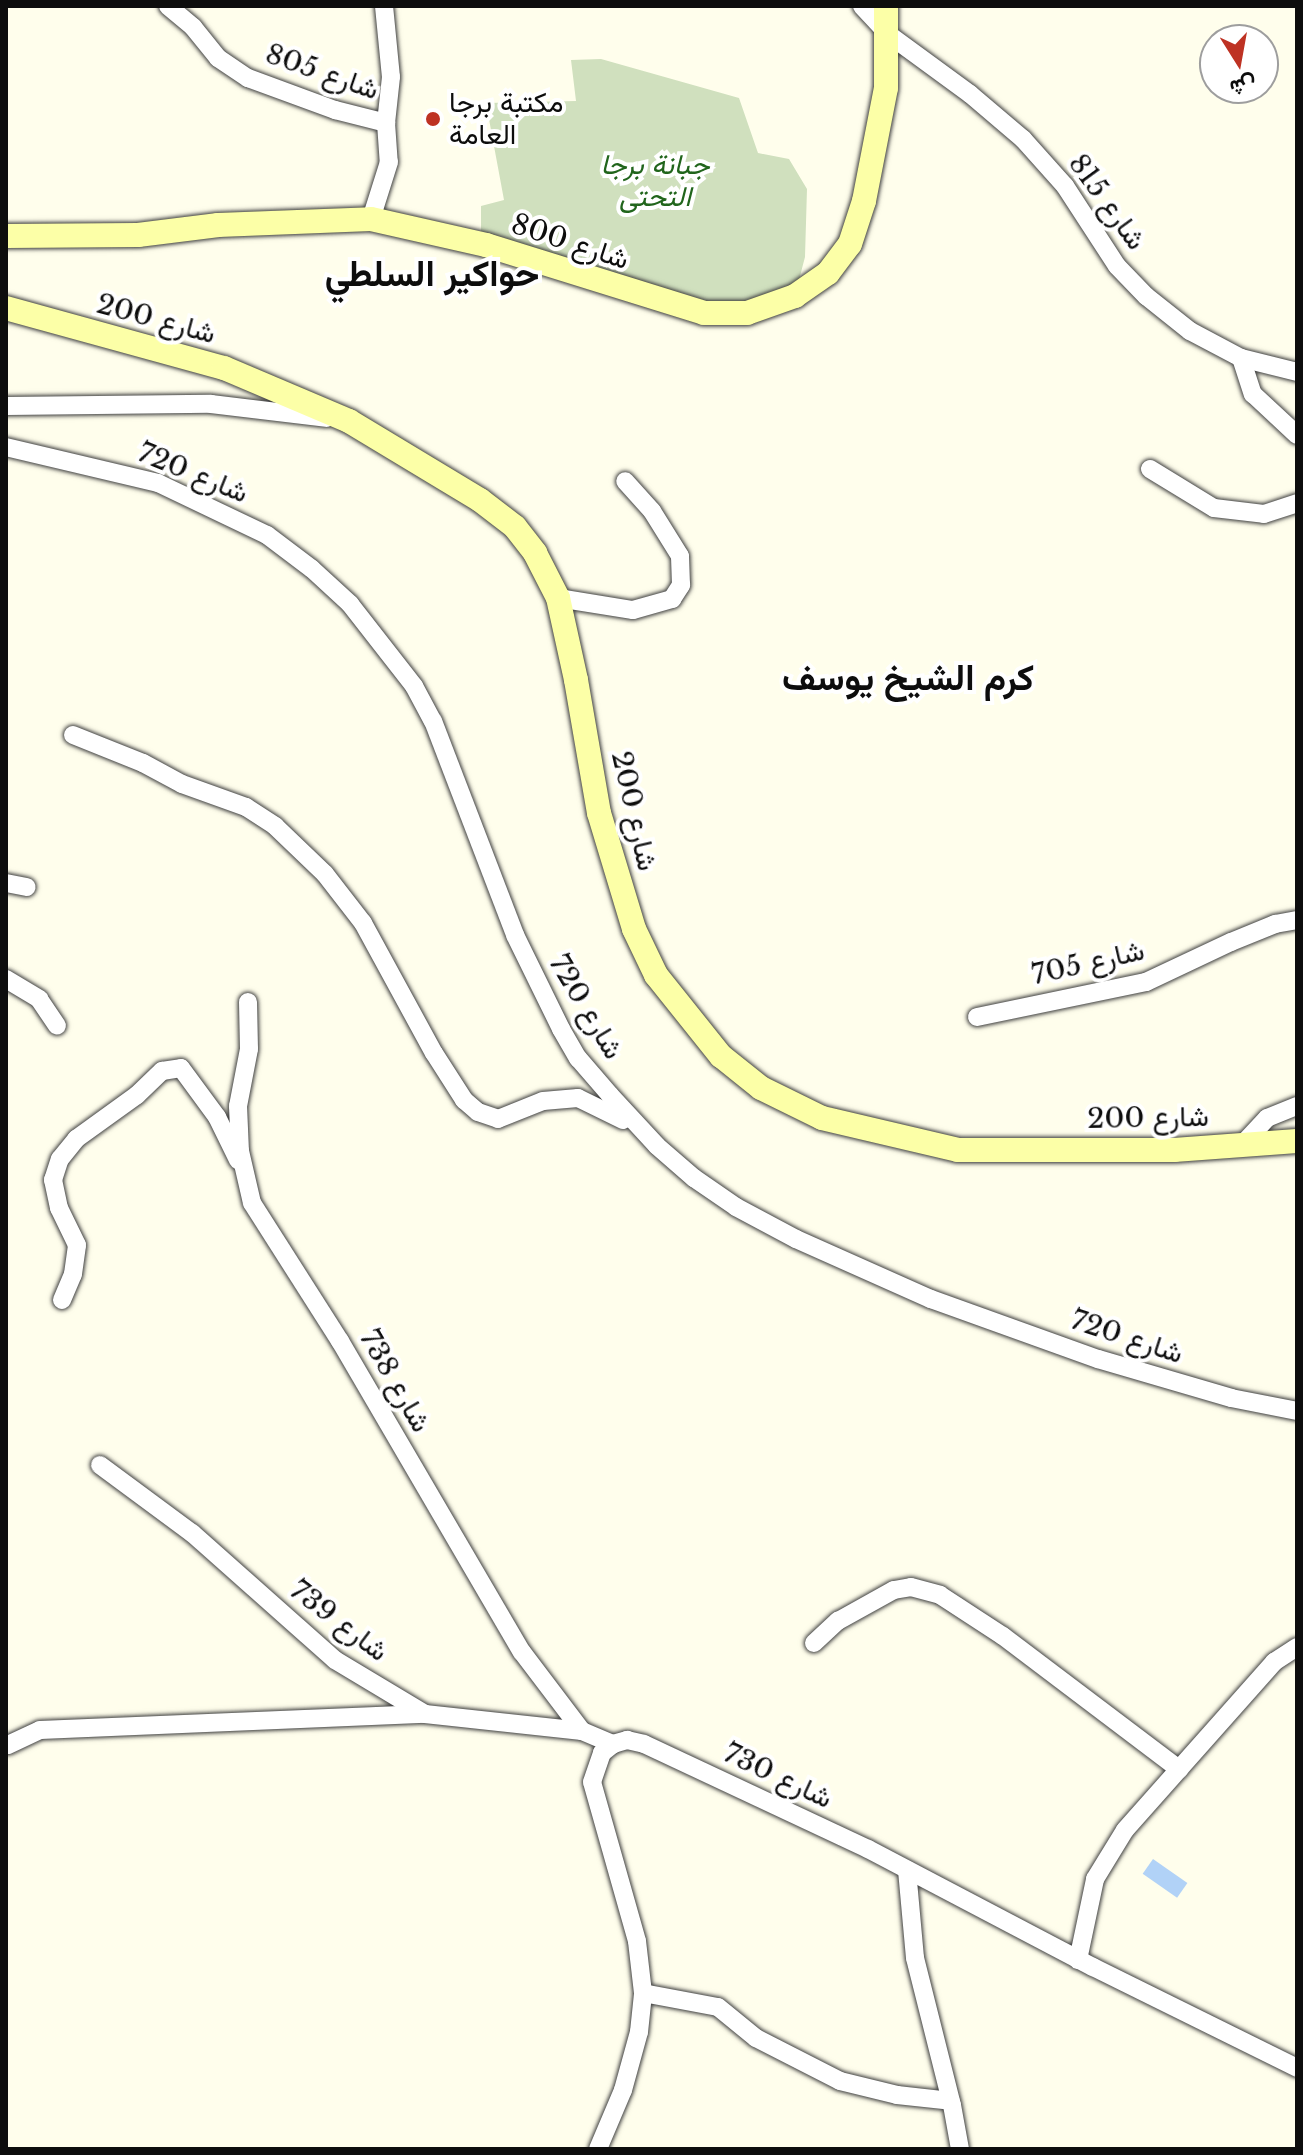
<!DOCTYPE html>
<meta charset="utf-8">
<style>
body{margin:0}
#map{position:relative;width:1303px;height:2155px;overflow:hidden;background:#fffeec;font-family:"Libre Baskerville",Vazirmatn,serif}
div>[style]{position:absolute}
.cemetery>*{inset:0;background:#d0e0be}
.water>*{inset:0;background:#b1d2f7;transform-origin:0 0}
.roads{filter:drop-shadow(0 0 2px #404040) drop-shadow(0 0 2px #404040)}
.street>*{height:18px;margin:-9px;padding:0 9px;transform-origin:9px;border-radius:9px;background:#fff}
.secondary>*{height:24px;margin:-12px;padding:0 12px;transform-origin:12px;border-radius:12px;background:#fcffa7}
.dots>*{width:22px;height:22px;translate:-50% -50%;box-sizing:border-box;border:4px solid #fff;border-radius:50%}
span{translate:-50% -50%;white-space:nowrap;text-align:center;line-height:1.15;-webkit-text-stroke:8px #fff;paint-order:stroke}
.street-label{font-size:28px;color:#0d0d0d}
.poi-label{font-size:28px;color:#0d0d0d}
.left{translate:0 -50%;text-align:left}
.park-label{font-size:28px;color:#21651c;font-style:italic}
.district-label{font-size:36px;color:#0d0d0d;font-weight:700}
.frame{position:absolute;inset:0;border:8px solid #0d0d0d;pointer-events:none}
.north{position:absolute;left:1199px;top:24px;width:80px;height:80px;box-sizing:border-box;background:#fff;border:2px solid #9e9e9e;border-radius:50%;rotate:169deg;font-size:22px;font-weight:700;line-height:32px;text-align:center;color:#0d0d0d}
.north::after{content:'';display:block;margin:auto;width:28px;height:36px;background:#be3223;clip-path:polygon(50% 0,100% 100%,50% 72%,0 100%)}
</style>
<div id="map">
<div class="cemetery">
<div style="clip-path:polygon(601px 59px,739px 98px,758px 153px,789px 159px,807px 189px,805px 257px,799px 280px,776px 293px,738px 304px,704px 305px,481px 231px,481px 206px,504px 200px,486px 103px,576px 101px,571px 60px)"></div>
</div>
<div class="water">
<div style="left:1153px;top:1859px;width:42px;height:18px;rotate:35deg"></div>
</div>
<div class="roads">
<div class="street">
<div style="left:168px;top:6px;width:33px;rotate:40deg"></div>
<div style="left:193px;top:27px;width:40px;rotate:51deg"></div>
<div style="left:218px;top:58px;width:36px;rotate:34deg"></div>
<div style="left:248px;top:78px;width:93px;rotate:20.2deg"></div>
<div style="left:335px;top:110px;width:53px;rotate:14.3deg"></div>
<div style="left:386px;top:123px;width:39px;rotate:86deg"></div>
<div style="left:389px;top:162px;width:60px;rotate:107.5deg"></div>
<div style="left:384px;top:6px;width:71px;rotate:84.4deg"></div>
<div style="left:391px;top:77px;width:46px;rotate:96.2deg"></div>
<div style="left:862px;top:6px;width:38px;rotate:47deg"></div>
<div style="left:888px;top:34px;width:102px;rotate:36.2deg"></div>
<div style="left:970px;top:94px;width:70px;rotate:40.3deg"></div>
<div style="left:1023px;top:139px;width:63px;rotate:48.2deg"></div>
<div style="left:1065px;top:186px;width:95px;rotate:57deg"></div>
<div style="left:1117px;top:266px;width:42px;rotate:46deg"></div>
<div style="left:1146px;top:296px;width:56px;rotate:38.5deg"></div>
<div style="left:1190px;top:331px;width:58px;rotate:27.9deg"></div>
<div style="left:1241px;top:358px;width:58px;rotate:14deg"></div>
<div style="left:1241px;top:358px;width:38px;rotate:72deg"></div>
<div style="left:1253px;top:394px;width:60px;rotate:43deg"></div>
<div style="left:6px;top:406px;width:205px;rotate:-0.6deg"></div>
<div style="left:211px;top:404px;width:116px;rotate:6.9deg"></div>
<div style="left:6px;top:447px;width:156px;rotate:13.3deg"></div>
<div style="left:158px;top:483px;width:121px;rotate:25.5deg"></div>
<div style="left:267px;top:535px;width:56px;rotate:37.1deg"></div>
<div style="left:312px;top:569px;width:52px;rotate:42.6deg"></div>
<div style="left:350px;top:604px;width:104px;rotate:52deg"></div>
<div style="left:414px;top:686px;width:40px;rotate:62deg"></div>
<div style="left:433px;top:721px;width:229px;rotate:69deg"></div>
<div style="left:515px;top:935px;width:105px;rotate:63.9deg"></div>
<div style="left:561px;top:1029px;width:34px;rotate:60deg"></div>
<div style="left:578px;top:1058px;width:49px;rotate:49.1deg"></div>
<div style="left:610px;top:1095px;width:69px;rotate:47.3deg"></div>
<div style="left:657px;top:1146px;width:49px;rotate:40.9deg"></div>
<div style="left:694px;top:1178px;width:51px;rotate:34.6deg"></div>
<div style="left:736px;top:1207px;width:68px;rotate:28.1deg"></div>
<div style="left:796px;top:1239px;width:148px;rotate:24deg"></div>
<div style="left:931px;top:1299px;width:177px;rotate:19.8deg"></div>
<div style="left:1098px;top:1359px;width:139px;rotate:16.3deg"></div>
<div style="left:1231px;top:1398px;width:67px;rotate:11.1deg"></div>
<div style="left:1150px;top:469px;width:75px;rotate:31.4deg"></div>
<div style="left:1214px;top:508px;width:50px;rotate:6.8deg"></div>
<div style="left:1264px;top:514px;width:35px;rotate:-18deg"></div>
<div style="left:558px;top:598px;width:76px;rotate:9.1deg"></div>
<div style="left:633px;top:610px;width:41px;rotate:-15.8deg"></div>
<div style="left:672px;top:599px;width:17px;rotate:-57deg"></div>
<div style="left:681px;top:585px;width:29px;rotate:-92deg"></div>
<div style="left:680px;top:556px;width:53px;rotate:-121.9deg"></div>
<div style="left:652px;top:511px;width:40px;rotate:-132deg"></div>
<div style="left:73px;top:735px;width:75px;rotate:21.8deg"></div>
<div style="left:143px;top:763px;width:44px;rotate:28.3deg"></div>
<div style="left:182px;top:784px;width:68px;rotate:19.8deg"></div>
<div style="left:246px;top:807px;width:35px;rotate:33deg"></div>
<div style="left:275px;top:826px;width:69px;rotate:43.8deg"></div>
<div style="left:325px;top:874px;width:62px;rotate:52.2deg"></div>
<div style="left:363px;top:923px;width:148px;rotate:61.4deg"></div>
<div style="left:434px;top:1053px;width:56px;rotate:57.4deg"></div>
<div style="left:464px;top:1100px;width:18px;rotate:41deg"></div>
<div style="left:478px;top:1112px;width:21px;rotate:19deg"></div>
<div style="left:498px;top:1119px;width:48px;rotate:-21.8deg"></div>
<div style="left:543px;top:1101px;width:35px;rotate:-5deg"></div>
<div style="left:578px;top:1098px;width:50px;rotate:26.1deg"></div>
<div style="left:6px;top:883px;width:21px;rotate:11deg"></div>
<div style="left:6px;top:979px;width:39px;rotate:31deg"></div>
<div style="left:39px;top:999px;width:32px;rotate:56deg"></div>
<div style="left:248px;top:1002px;width:47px;rotate:88.8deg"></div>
<div style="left:249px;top:1049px;width:58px;rotate:100.9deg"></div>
<div style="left:238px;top:1106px;width:45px;rotate:87.5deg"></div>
<div style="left:240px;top:1151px;width:53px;rotate:77deg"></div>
<div style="left:252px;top:1203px;width:164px;rotate:57.5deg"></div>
<div style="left:340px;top:1341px;width:360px;rotate:59.7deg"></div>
<div style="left:522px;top:1652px;width:99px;rotate:52.8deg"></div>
<div style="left:582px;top:1731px;width:34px;rotate:23deg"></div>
<div style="left:977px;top:1017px;width:173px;rotate:-11.7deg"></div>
<div style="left:1146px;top:982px;width:94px;rotate:-25.2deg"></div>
<div style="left:1231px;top:942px;width:48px;rotate:-22.2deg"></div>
<div style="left:1275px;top:924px;width:22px;rotate:-10deg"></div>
<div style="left:1242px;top:1145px;width:37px;rotate:-47deg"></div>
<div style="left:1267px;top:1118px;width:32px;rotate:-22deg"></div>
<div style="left:62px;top:1300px;width:28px;rotate:-67deg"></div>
<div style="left:73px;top:1274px;width:29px;rotate:-82deg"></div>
<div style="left:77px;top:1245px;width:41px;rotate:-115.9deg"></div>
<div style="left:59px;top:1208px;width:29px;rotate:-102deg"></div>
<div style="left:53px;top:1180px;width:22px;rotate:-72deg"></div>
<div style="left:60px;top:1159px;width:26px;rotate:-51deg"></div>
<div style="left:76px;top:1139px;width:75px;rotate:-35.8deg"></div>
<div style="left:137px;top:1095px;width:35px;rotate:-44deg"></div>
<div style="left:162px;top:1071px;width:19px;rotate:-9deg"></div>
<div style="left:181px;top:1068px;width:61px;rotate:53.7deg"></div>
<div style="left:217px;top:1117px;width:48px;rotate:64deg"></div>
<div style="left:100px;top:1465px;width:114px;rotate:36.5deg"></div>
<div style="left:192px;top:1533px;width:191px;rotate:41.6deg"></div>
<div style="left:335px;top:1660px;width:105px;rotate:31deg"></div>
<div style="left:425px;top:1714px;width:158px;rotate:6.2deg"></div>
<div style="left:814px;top:1643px;width:33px;rotate:-43deg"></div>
<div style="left:838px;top:1621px;width:64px;rotate:-29deg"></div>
<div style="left:894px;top:1590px;width:17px;rotate:-10deg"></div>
<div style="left:911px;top:1587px;width:30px;rotate:15deg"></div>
<div style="left:940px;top:1595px;width:75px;rotate:33.1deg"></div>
<div style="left:1003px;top:1636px;width:221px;rotate:37.1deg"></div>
<div style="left:8px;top:1745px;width:35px;rotate:-25deg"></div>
<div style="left:40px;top:1730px;width:385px;rotate:-2.4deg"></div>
<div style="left:907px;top:1870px;width:88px;rotate:84.8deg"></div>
<div style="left:915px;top:1958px;width:152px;rotate:75.9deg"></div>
<div style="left:952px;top:2105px;width:45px;rotate:79.7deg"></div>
<div style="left:1078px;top:1960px;width:83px;rotate:-78.1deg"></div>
<div style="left:1095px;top:1879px;width:57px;rotate:-58.5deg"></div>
<div style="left:1125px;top:1830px;width:225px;rotate:-48.4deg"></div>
<div style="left:1274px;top:1662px;width:27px;rotate:-33deg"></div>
<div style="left:643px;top:1993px;width:76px;rotate:10.6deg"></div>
<div style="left:718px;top:2007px;width:49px;rotate:39.2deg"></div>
<div style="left:756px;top:2038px;width:94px;rotate:27.1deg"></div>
<div style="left:840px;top:2081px;width:59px;rotate:13.8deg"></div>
<div style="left:897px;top:2095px;width:54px;rotate:6.3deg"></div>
<div style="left:598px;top:2149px;width:64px;rotate:-67deg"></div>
<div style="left:623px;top:2090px;width:60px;rotate:-74.6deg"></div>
<div style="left:639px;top:2032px;width:39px;rotate:-84deg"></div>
<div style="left:643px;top:1993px;width:52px;rotate:-96.6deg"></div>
<div style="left:637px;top:1941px;width:165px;rotate:-105.8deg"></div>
<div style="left:592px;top:1782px;width:31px;rotate:-71deg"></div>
<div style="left:602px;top:1753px;width:14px;rotate:-39deg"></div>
<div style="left:613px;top:1744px;width:15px;rotate:-16deg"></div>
<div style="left:627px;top:1740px;width:17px;rotate:13deg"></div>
<div style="left:644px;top:1744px;width:247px;rotate:25.1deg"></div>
<div style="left:868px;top:1849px;width:254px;rotate:27.7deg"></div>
<div style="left:1093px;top:1967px;width:228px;rotate:26.3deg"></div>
</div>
<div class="secondary">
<div style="left:6px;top:236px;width:132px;rotate:-0.4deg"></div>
<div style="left:138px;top:235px;width:81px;rotate:-7.1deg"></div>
<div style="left:218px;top:225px;width:153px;rotate:-2.2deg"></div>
<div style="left:371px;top:219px;width:118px;rotate:12.7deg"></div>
<div style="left:486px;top:245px;width:228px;rotate:17.3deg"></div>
<div style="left:704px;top:313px;width:43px"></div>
<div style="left:747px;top:313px;width:51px;rotate:-19.5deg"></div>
<div style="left:795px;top:296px;width:40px;rotate:-34.9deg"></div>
<div style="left:828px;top:273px;width:36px;rotate:-53deg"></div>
<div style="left:850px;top:244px;width:45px;rotate:-72deg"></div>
<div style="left:864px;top:201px;width:115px;rotate:-79deg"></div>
<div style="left:886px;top:88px;width:82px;rotate:-90deg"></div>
<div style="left:6px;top:308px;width:226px;rotate:15.4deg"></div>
<div style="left:224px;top:368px;width:136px;rotate:23deg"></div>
<div style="left:349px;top:421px;width:153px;rotate:31.1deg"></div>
<div style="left:480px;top:500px;width:44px;rotate:37.6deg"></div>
<div style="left:515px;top:527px;width:33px;rotate:52deg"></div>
<div style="left:535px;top:553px;width:51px;rotate:62.9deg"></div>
<div style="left:558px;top:598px;width:84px;rotate:77.6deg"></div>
<div style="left:576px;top:680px;width:135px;rotate:80.2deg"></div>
<div style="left:599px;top:813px;width:121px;rotate:73.2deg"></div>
<div style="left:634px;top:929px;width:51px;rotate:64.4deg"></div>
<div style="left:656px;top:975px;width:104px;rotate:51.3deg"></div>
<div style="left:721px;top:1056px;width:51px;rotate:38.7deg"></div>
<div style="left:761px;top:1088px;width:68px;rotate:26.2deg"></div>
<div style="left:822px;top:1118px;width:140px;rotate:13.2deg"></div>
<div style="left:958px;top:1150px;width:216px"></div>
<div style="left:1174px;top:1150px;width:123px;rotate:-4.2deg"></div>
</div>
</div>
<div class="dots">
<div style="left:433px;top:119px;background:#be3223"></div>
</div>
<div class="street-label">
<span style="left:322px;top:72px;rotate:19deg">شارع 805</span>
<span style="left:1107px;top:202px;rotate:54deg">شارع 815</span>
<span style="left:570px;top:242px;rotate:18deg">شارع 800</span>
<span style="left:156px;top:319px;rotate:15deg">شارع 200</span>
<span style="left:193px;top:473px;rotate:22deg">شارع 720</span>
<span style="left:634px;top:811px;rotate:77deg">شارع 200</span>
<span style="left:1088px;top:963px;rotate:-13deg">شارع 705</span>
<span style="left:586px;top:1007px;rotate:59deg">شارع 720</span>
<span style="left:1148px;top:1118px;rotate:-1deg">شارع 200</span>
<span style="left:1127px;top:1337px;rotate:18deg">شارع 720</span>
<span style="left:395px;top:1381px;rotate:60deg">شارع 738</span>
<span style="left:339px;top:1621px;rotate:37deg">شارع 739</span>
<span style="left:778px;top:1776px;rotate:25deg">شارع 730</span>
</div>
<div class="poi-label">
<span class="left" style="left:449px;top:119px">مكتبة برجا<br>العامة</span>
</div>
<div class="park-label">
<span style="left:655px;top:181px">جبانة برجا<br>التحتى</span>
</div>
<div class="district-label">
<span style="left:432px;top:274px">حواكير السلطي</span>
<span style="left:908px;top:678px">كرم الشيخ يوسف</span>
</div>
<div class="frame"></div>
<div class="north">ش</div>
</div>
